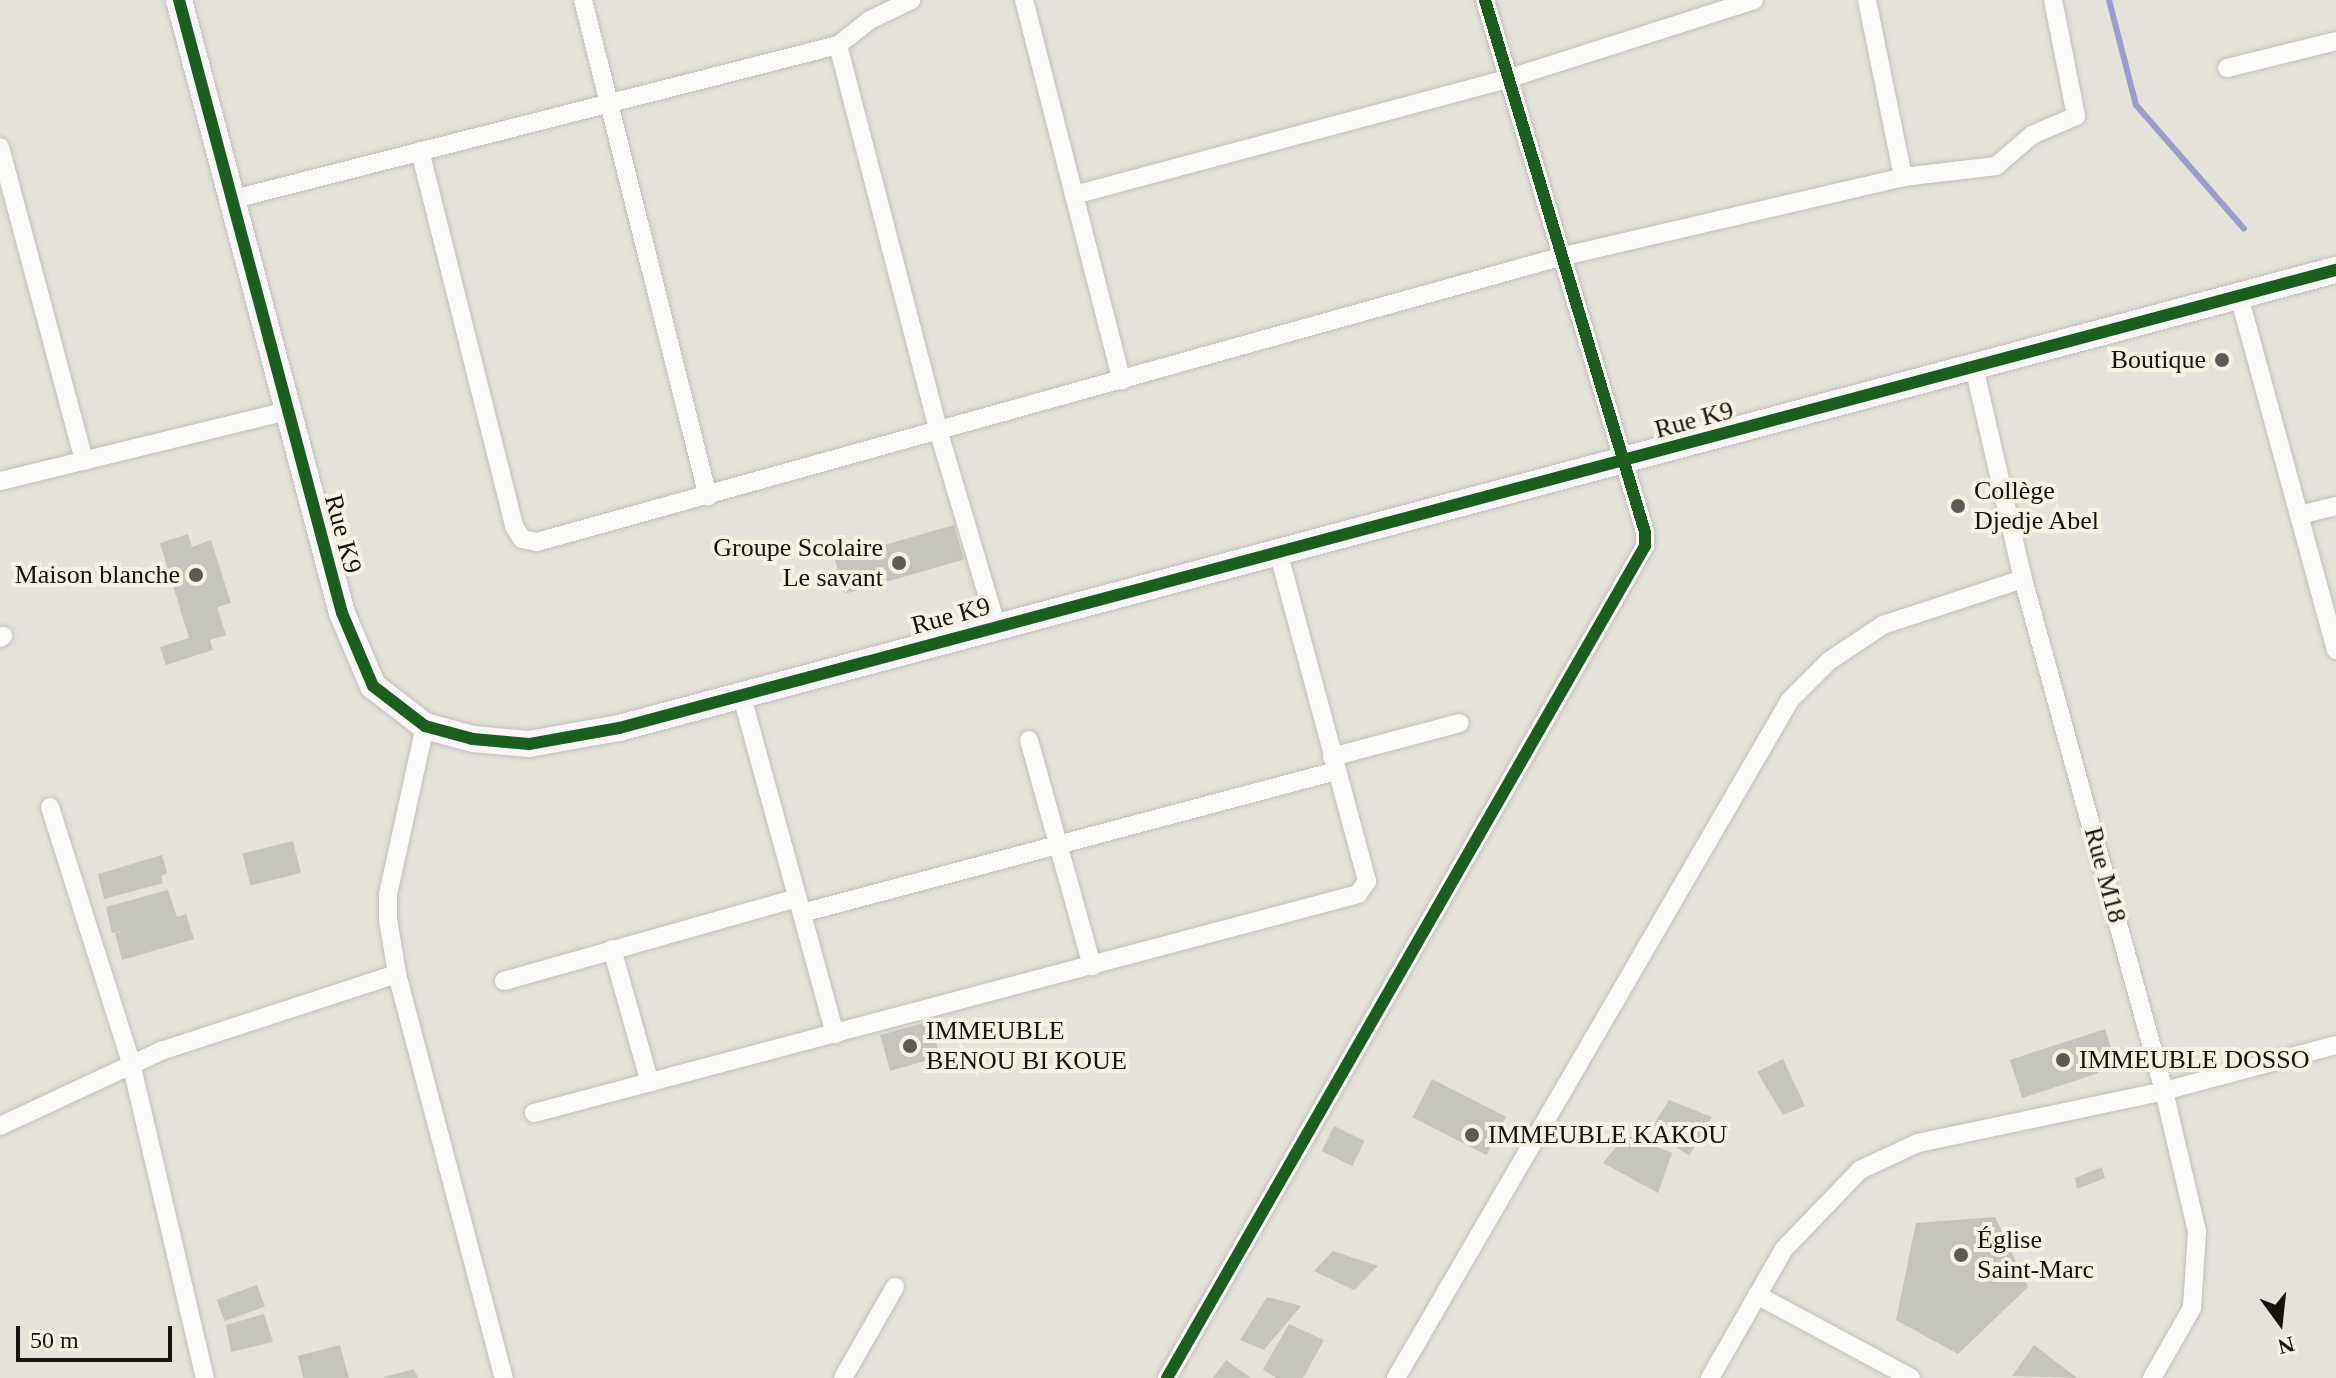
<!DOCTYPE html>
<meta charset="utf-8">
<style>
body{margin:0}
#map{position:relative;width:2336px;height:1378px;overflow:hidden;background:#e4e2d9;font-family:"Times New Roman",serif}
div>[style]{position:absolute}
.stream>*{height:6px;margin:-3px;padding:0 3px;transform-origin:3px;border-radius:3px;background:#9a9cca}
.building>*{inset:0;background:#c4c3bc;transform-origin:0 0}
.roads{filter:drop-shadow(0 0 2px #c1bfb9) drop-shadow(0 0 2px #c1bfb9)}
.street>*{height:18px;margin:-9px;padding:0 9px;transform-origin:9px;border-radius:9px;background:#fbfbf9}
.secondary>*{height:26px;margin:-13px;padding:0 13px;transform-origin:13px;border-radius:13px;background:#f8f7f8}
.cycleway>*{height:12px;margin:-6px;padding:0 6px;transform-origin:6px;border-radius:6px;background:#1b5e20}
.dots>*{width:22px;height:22px;translate:-50% -50%;box-sizing:border-box;border:4px solid #f5f2e2;border-radius:50%}
span{translate:-50% -50%;white-space:nowrap;text-align:center;line-height:1.15;-webkit-text-stroke:8px #f5f2e2;paint-order:stroke}
.poi-label{font-size:26px;color:#14130e}
.right{translate:-100% -50%;text-align:right}
.left{translate:0 -50%;text-align:left}
.street-label{font-size:26px;color:#14130e}
.north{position:absolute;left:2240px;top:1282px;width:80px;height:80px;-webkit-text-stroke:6px #f5f2e2;paint-order:stroke;rotate:165deg;font-size:22px;font-weight:700;line-height:32px;text-align:center;color:#14130e}
.north::after{content:'';display:block;margin:auto;width:28px;height:36px;background:#14130e;clip-path:polygon(50% 0,100% 100%,50% 72%,0 100%)}
.scale{position:absolute;left:16px;top:1326px;width:156px;height:36px;box-sizing:border-box;border:4px solid #14130e;border-top:0;padding-left:10px;font-size:24px;line-height:28px;white-space:nowrap;color:#14130e;-webkit-text-stroke:6px #f5f2e2;paint-order:stroke}
</style>
<div id="map">
<div class="stream">
<div style="left:2109px;top:0;width:108px;rotate:75.6deg"></div>
<div style="left:2136px;top:105px;width:164px;rotate:48.9deg"></div>
</div>
<div class="building">
<div style="left:954px;top:525px;width:36px;height:124px;rotate:74deg"></div>
<div style="clip-path:polygon(188px 534px,192px 547px,211px 540px,231px 603px,217px 607px,226px 635px,210px 640px,213px 650px,166px 665px,160px 647px,189px 638px,160px 543px)"></div>
<div style="left:293px;top:841px;width:33px;height:52px;rotate:76deg"></div>
<div style="clip-path:polygon(162px 855px,167px 873px,161px 876px,163px 883px,104px 899px,98px 874px)"></div>
<div style="clip-path:polygon(168px 890px,177px 917px,186px 914px,194px 939px,122px 960px,115px 933px,128px 929px,112px 933px,106px 907px)"></div>
<div style="left:930px;top:1021px;width:37px;height:52px;rotate:74deg"></div>
<div style="left:2105px;top:1029px;width:40px;height:100px;rotate:72deg"></div>
<div style="clip-path:polygon(1783px 1059px,1805px 1106px,1783px 1115px,1757px 1072px)"></div>
<div style="left:1432px;top:1079px;width:83px;height:43px;rotate:27deg"></div>
<div style="clip-path:polygon(1669px 1100px,1712px 1117px,1689px 1156px,1651px 1129px)"></div>
<div style="left:1334px;top:1126px;width:34px;height:28px;rotate:26deg"></div>
<div style="clip-path:polygon(1626px 1135px,1672px 1153px,1658px 1193px,1603px 1163px)"></div>
<div style="clip-path:polygon(2102px 1167px,2105px 1178px,2077px 1189px,2075px 1178px)"></div>
<div style="clip-path:polygon(1995px 1217px,2028px 1287px,1958px 1354px,1896px 1320px,1916px 1223px)"></div>
<div style="clip-path:polygon(1333px 1251px,1378px 1266px,1354px 1290px,1314px 1271px)"></div>
<div style="left:257px;top:1285px;width:23px;height:43px;rotate:70deg"></div>
<div style="clip-path:polygon(1267px 1297px,1301px 1306px,1264px 1350px,1240px 1340px)"></div>
<div style="clip-path:polygon(264px 1314px,273px 1342px,231px 1352px,226px 1325px)"></div>
<div style="clip-path:polygon(1289px 1324px,1324px 1340px,1303px 1378px,1276px 1378px,1263px 1369px)"></div>
<div style="clip-path:polygon(340px 1345px,349px 1378px,303px 1378px,298px 1356px)"></div>
<div style="clip-path:polygon(2034px 1345px,2077px 1378px,2012px 1376px)"></div>
<div style="clip-path:polygon(1226px 1360px,1251px 1378px,1213px 1378px)"></div>
<div style="clip-path:polygon(414px 1369px,418px 1378px,384px 1378px,384px 1377px)"></div>
</div>
<div class="roads">
<div class="street">
<div style="left:583px;top:0;width:512px;rotate:75.88deg"></div>
<div style="left:1024px;top:0;width:393px;rotate:75.6deg"></div>
<div style="left:838px;top:45px;width:401px;rotate:75.4deg"></div>
<div style="left:939px;top:433px;width:202px;rotate:73.4deg"></div>
<div style="left:2227px;top:68px;width:112px;rotate:-13.9deg"></div>
<div style="left:0;top:147px;width:325px;rotate:75deg"></div>
<div style="left:420px;top:151px;width:387px;rotate:75.9deg"></div>
<div style="left:514px;top:526px;width:15px;rotate:58deg"></div>
<div style="left:522px;top:539px;width:15px;rotate:11deg"></div>
<div style="left:537px;top:542px;width:1062px;rotate:-15.57deg"></div>
<div style="left:1560px;top:257px;width:352px;rotate:-13.1deg"></div>
<div style="left:1903px;top:177px;width:181px;rotate:-101.5deg"></div>
<div style="left:1903px;top:177px;width:94px;rotate:-6.7deg"></div>
<div style="left:1996px;top:166px;width:48px;rotate:-40.7deg"></div>
<div style="left:2032px;top:135px;width:48px;rotate:-23.4deg"></div>
<div style="left:2076px;top:116px;width:118px;rotate:-101.2deg"></div>
<div style="left:1074px;top:195px;width:451px;rotate:-15deg"></div>
<div style="left:1510px;top:78px;width:256px;rotate:-17.7deg"></div>
<div style="left:230px;top:200px;width:627px;rotate:-14.3deg"></div>
<div style="left:838px;top:45px;width:41px;rotate:-38deg"></div>
<div style="left:870px;top:20px;width:46px;rotate:-26deg"></div>
<div style="left:2239px;top:296px;width:367px;rotate:74.7deg"></div>
<div style="left:1974px;top:367px;width:218px;rotate:77deg"></div>
<div style="left:2023px;top:579px;width:531px;rotate:74.6deg"></div>
<div style="left:2164px;top:1091px;width:145px;rotate:76.8deg"></div>
<div style="left:2197px;top:1232px;width:76px;rotate:93.8deg"></div>
<div style="left:2192px;top:1308px;width:81px;rotate:119.7deg"></div>
<div style="left:0;top:481px;width:295px;rotate:-13.7deg"></div>
<div style="left:2300px;top:515px;width:37px;rotate:-14deg"></div>
<div style="left:0;top:638px;width:4px;rotate:-34deg"></div>
<div style="left:741px;top:693px;width:354px;rotate:74.6deg"></div>
<div style="left:425px;top:726px;width:172px;rotate:102.4deg"></div>
<div style="left:388px;top:894px;width:25px;rotate:90deg"></div>
<div style="left:388px;top:919px;width:56px;rotate:80.7deg"></div>
<div style="left:397px;top:974px;width:418px;rotate:75.2deg"></div>
<div style="left:1029px;top:740px;width:235px;rotate:74.4deg"></div>
<div style="left:1332px;top:757px;width:132px;rotate:-14.9deg"></div>
<div style="left:50px;top:807px;width:269px;rotate:72.4deg"></div>
<div style="left:131px;top:1063px;width:324px;rotate:76.8deg"></div>
<div style="left:802px;top:913px;width:553px;rotate:-14.89deg"></div>
<div style="left:612px;top:949px;width:139px;rotate:74.2deg"></div>
<div style="left:504px;top:981px;width:305px;rotate:-15.8deg"></div>
<div style="left:534px;top:1113px;width:853px;rotate:-14.88deg"></div>
<div style="left:1358px;top:894px;width:16px;rotate:-55deg"></div>
<div style="left:1367px;top:881px;width:342px;rotate:-105.1deg"></div>
<div style="left:0;top:1126px;width:178px;rotate:-25deg"></div>
<div style="left:161px;top:1051px;width:248px;rotate:-18.1deg"></div>
<div style="left:1757px;top:1295px;width:175px;rotate:28.3deg"></div>
<div style="left:843px;top:1378px;width:105px;rotate:-60.3deg"></div>
<div style="left:1167px;top:1378px;width:960px;rotate:-60.12deg"></div>
<div style="left:1645px;top:546px;width:14px;rotate:-90deg"></div>
<div style="left:1645px;top:532px;width:556px;rotate:-106.74deg"></div>
<div style="left:1396px;top:1378px;width:784px;rotate:-59.84deg"></div>
<div style="left:1790px;top:700px;width:55px;rotate:-45deg"></div>
<div style="left:1829px;top:661px;width:65px;rotate:-33.7deg"></div>
<div style="left:1883px;top:625px;width:147px;rotate:-18.2deg"></div>
<div style="left:1710px;top:1378px;width:149px;rotate:-60.2deg"></div>
<div style="left:1784px;top:1249px;width:110px;rotate:-46.1deg"></div>
<div style="left:1860px;top:1170px;width:64px;rotate:-25deg"></div>
<div style="left:1918px;top:1143px;width:251px;rotate:-11.9deg"></div>
<div style="left:2164px;top:1091px;width:178px;rotate:-15deg"></div>
</div>
<div class="secondary">
<div style="left:179px;top:0;width:634px;rotate:75.11deg"></div>
<div style="left:342px;top:613px;width:79px;rotate:67deg"></div>
<div style="left:373px;top:686px;width:66px;rotate:37.6deg"></div>
<div style="left:425px;top:726px;width:50px;rotate:15.2deg"></div>
<div style="left:473px;top:739px;width:56px;rotate:5.1deg"></div>
<div style="left:529px;top:744px;width:91px;rotate:-10.1deg"></div>
<div style="left:619px;top:728px;width:1777px;rotate:-14.94deg"></div>
</div>
</div>
<div class="cycleway">
<div style="left:179px;top:0;width:634px;rotate:75.11deg"></div>
<div style="left:342px;top:613px;width:79px;rotate:67deg"></div>
<div style="left:373px;top:686px;width:66px;rotate:37.6deg"></div>
<div style="left:425px;top:726px;width:50px;rotate:15.2deg"></div>
<div style="left:473px;top:739px;width:56px;rotate:5.1deg"></div>
<div style="left:529px;top:744px;width:91px;rotate:-10.1deg"></div>
<div style="left:619px;top:728px;width:1777px;rotate:-14.94deg"></div>
<div style="left:1167px;top:1378px;width:960px;rotate:-60.12deg"></div>
<div style="left:1645px;top:546px;width:14px;rotate:-90deg"></div>
<div style="left:1645px;top:532px;width:556px;rotate:-106.74deg"></div>
</div>
<div class="dots">
<div style="left:2222px;top:360px;background:#5d5b55"></div>
<div style="left:1958px;top:506px;background:#5d5b55"></div>
<div style="left:899px;top:563px;background:#5d5b55"></div>
<div style="left:196px;top:575px;background:#5d5b55"></div>
<div style="left:910px;top:1046px;background:#5d5b55"></div>
<div style="left:2063px;top:1060px;background:#5d5b55"></div>
<div style="left:1472px;top:1135px;background:#5d5b55"></div>
<div style="left:1961px;top:1255px;background:#5d5b55"></div>
</div>
<div class="poi-label">
<span class="right" style="left:2206px;top:360px">Boutique</span>
<span class="left" style="left:1974px;top:506px">Collège<br>Djedje Abel</span>
<span class="right" style="left:883px;top:563px">Groupe Scolaire<br>Le savant</span>
<span class="right" style="left:180px;top:575px">Maison blanche</span>
<span class="left" style="left:926px;top:1046px">IMMEUBLE<br>BENOU BI KOUE</span>
<span class="left" style="left:2079px;top:1060px">IMMEUBLE DOSSO</span>
<span class="left" style="left:1488px;top:1135px">IMMEUBLE KAKOU</span>
<span class="left" style="left:1977px;top:1255px">Église<br>Saint-Marc</span>
</div>
<div class="street-label">
<span style="left:1694px;top:420px;rotate:-15deg">Rue K9</span>
<span style="left:343px;top:534px;rotate:75deg">Rue K9</span>
<span style="left:951px;top:616px;rotate:-15deg">Rue K9</span>
<span style="left:2105px;top:875px;rotate:75deg">Rue M18</span>
</div>
<div class="north">N</div>
<div class="scale">50 m</div>
</div>
